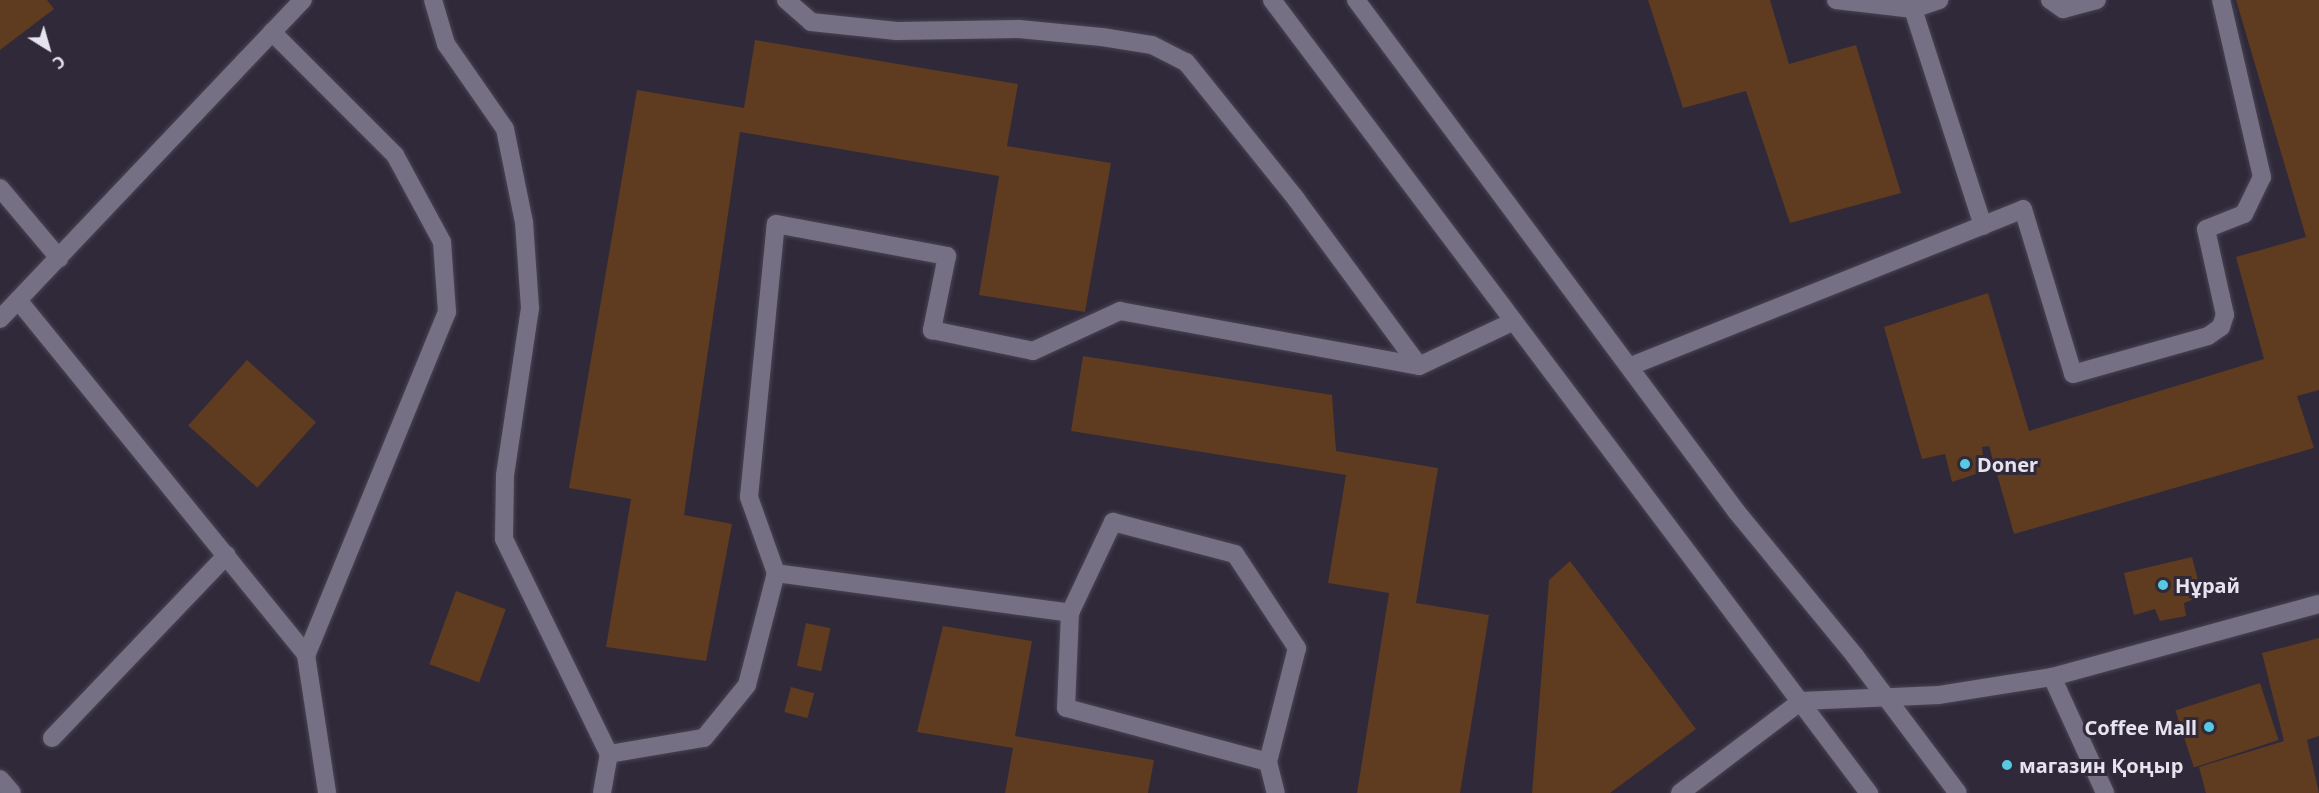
<!DOCTYPE html>
<meta charset="utf-8">
<style>
body{margin:0}
#map{position:relative;width:2319px;height:793px;overflow:hidden;background:#2f293a;font-family:"Noto Sans",sans-serif}
div>[style]{position:absolute}
.building>*{inset:0;background:#5f3b1f;transform-origin:0 0}
.roads{filter:drop-shadow(0 0 2px #494452) drop-shadow(0 0 2px #494452)}
.minor>*{height:18px;margin:-9px;padding:0 9px;transform-origin:9px;border-radius:9px;background:#767084}
.dots>*{width:16px;height:16px;translate:-50% -50%;box-sizing:border-box;border:3px solid #2f293a;border-radius:50%}
span{translate:-50% -50%;white-space:nowrap;text-align:center;line-height:1.15;-webkit-text-stroke:6px #2f293a;paint-order:stroke}
.poi-label{font-size:20px;color:#e6e3ee;font-weight:700}
.left{translate:0 -50%;text-align:left}
.right{translate:-100% -50%;text-align:right}
.north{position:absolute;left:18px;top:18px;width:60px;height:60px;-webkit-text-stroke:4px #2f293a;paint-order:stroke;rotate:143deg;font-size:16px;font-weight:700;line-height:24px;text-align:center;color:#e6e3ee}
.north::after{content:'';display:block;margin:auto;width:21px;height:27px;background:#e6e3ee;clip-path:polygon(50% 0,100% 100%,50% 72%,0 100%)}
</style>
<div id="map">
<div class="building">
<div style="clip-path:polygon(0 0,47px 0,54px 9px,0 50px)"></div>
<div style="clip-path:polygon(1648px 0,1770px 0,1789px 64px,1856px 45px,1901px 193px,1790px 223px,1746px 91px,1683px 108px)"></div>
<div style="clip-path:polygon(2236px 0,2319px 0,2319px 390px,2297px 396px,2314px 448px,2014px 534px,1989px 446px,1982px 447px,1985px 471px,1952px 482px,1945px 454px,1922px 459px,1884px 327px,1988px 293px,2029px 431px,2264px 359px,2236px 257px,2306px 237px)"></div>
<div style="clip-path:polygon(755px 40px,1018px 84px,1007px 146px,1111px 163px,1085px 312px,979px 295px,999px 176px,740px 132px,684px 515px,732px 524px,706px 661px,606px 647px,631px 499px,569px 488px,637px 90px,744px 108px)"></div>
<div style="clip-path:polygon(1083px 356px,1332px 395px,1336px 451px,1438px 468px,1416px 603px,1489px 615px,1460px 793px,1357px 793px,1389px 593px,1328px 583px,1346px 475px,1071px 431px)"></div>
<div style="left:247px;top:360px;width:93px;height:88px;rotate:42deg"></div>
<div style="clip-path:polygon(2192px 557px,2202px 596px,2184px 603px,2186px 616px,2160px 621px,2155px 609px,2134px 615px,2124px 573px)"></div>
<div style="clip-path:polygon(1570px 561px,1696px 729px,1610px 793px,1532px 793px,1549px 580px)"></div>
<div style="left:456px;top:591px;width:53px;height:78px;rotate:20deg"></div>
<div style="left:806px;top:623px;width:25px;height:44px;rotate:12deg"></div>
<div style="clip-path:polygon(943px 626px,1032px 641px,1015px 736px,1154px 760px,1148px 793px,1005px 793px,1013px 748px,917px 732px)"></div>
<div style="clip-path:polygon(2319px 638px,2319px 736px,2307px 740px,2319px 793px,2206px 793px,2199px 767px,2284px 741px,2262px 653px)"></div>
<div style="left:2260px;top:683px;width:60px;height:89px;rotate:72deg"></div>
<div style="left:791px;top:687px;width:24px;height:26px;rotate:15deg"></div>
</div>
<div class="roads">
<div class="minor">
<div style="left:433px;top:0;width:46px;rotate:73.5deg"></div>
<div style="left:446px;top:44px;width:103px;rotate:55.2deg"></div>
<div style="left:505px;top:129px;width:95px;rotate:78.5deg"></div>
<div style="left:524px;top:222px;width:86px;rotate:86deg"></div>
<div style="left:530px;top:308px;width:169px;rotate:98.5deg"></div>
<div style="left:505px;top:475px;width:64px;rotate:90.9deg"></div>
<div style="left:504px;top:539px;width:239px;rotate:64deg"></div>
<div style="left:786px;top:0;width:33px;rotate:41deg"></div>
<div style="left:811px;top:22px;width:86px;rotate:6deg"></div>
<div style="left:897px;top:31px;width:122px;rotate:-0.9deg"></div>
<div style="left:1019px;top:29px;width:83px;rotate:5.5deg"></div>
<div style="left:1102px;top:37px;width:51px;rotate:9.1deg"></div>
<div style="left:1152px;top:45px;width:38px;rotate:27deg"></div>
<div style="left:1186px;top:62px;width:176px;rotate:51.2deg"></div>
<div style="left:1296px;top:199px;width:207px;rotate:53.6deg"></div>
<div style="left:1272px;top:0;width:993px;rotate:53.03deg"></div>
<div style="left:1356px;top:0;width:637px;rotate:53.36deg"></div>
<div style="left:1736px;top:511px;width:188px;rotate:50.6deg"></div>
<div style="left:1855px;top:656px;width:171px;rotate:53.1deg"></div>
<div style="left:1836px;top:0;width:78px;rotate:6.7deg"></div>
<div style="left:1913px;top:9px;width:228px;rotate:72.1deg"></div>
<div style="left:2050px;top:0;width:16px;rotate:35deg"></div>
<div style="left:2063px;top:9px;width:35px;rotate:-15deg"></div>
<div style="left:1913px;top:9px;width:28px;rotate:-19deg"></div>
<div style="left:272px;top:32px;width:174px;rotate:45deg"></div>
<div style="left:395px;top:155px;width:99px;rotate:61.6deg"></div>
<div style="left:442px;top:242px;width:70px;rotate:85.9deg"></div>
<div style="left:447px;top:312px;width:371px;rotate:112.3deg"></div>
<div style="left:306px;top:655px;width:140px;rotate:81.3deg"></div>
<div style="left:0;top:188px;width:92px;rotate:49.9deg"></div>
<div style="left:18px;top:300px;width:457px;rotate:50.9deg"></div>
<div style="left:0;top:319px;width:440px;rotate:-46.5deg"></div>
<div style="left:1631px;top:366px;width:422px;rotate:-21.8deg"></div>
<div style="left:2023px;top:209px;width:172px;rotate:73.1deg"></div>
<div style="left:2073px;top:374px;width:140px;rotate:-15.7deg"></div>
<div style="left:2208px;top:336px;width:16px;rotate:-35deg"></div>
<div style="left:2221px;top:327px;width:13px;rotate:-72deg"></div>
<div style="left:2225px;top:315px;width:88px;rotate:-102.5deg"></div>
<div style="left:2206px;top:229px;width:41px;rotate:-21.5deg"></div>
<div style="left:2244px;top:214px;width:41px;rotate:-64.1deg"></div>
<div style="left:2262px;top:177px;width:182px;rotate:-103deg"></div>
<div style="left:1113px;top:522px;width:126px;rotate:14.7deg"></div>
<div style="left:1235px;top:554px;width:113px;rotate:56.6deg"></div>
<div style="left:1297px;top:648px;width:118px;rotate:104.3deg"></div>
<div style="left:1268px;top:762px;width:209px;rotate:-165deg"></div>
<div style="left:1066px;top:708px;width:95px;rotate:-87.6deg"></div>
<div style="left:1070px;top:613px;width:101px;rotate:-64.7deg"></div>
<div style="left:776px;top:573px;width:297px;rotate:7.7deg"></div>
<div style="left:2052px;top:677px;width:128px;rotate:65.4deg"></div>
<div style="left:52px;top:738px;width:253px;rotate:-46.3deg"></div>
<div style="left:1268px;top:762px;width:32px;rotate:76deg"></div>
<div style="left:0;top:779px;width:18px;rotate:49deg"></div>
<div style="left:602px;top:793px;width:40px;rotate:-80deg"></div>
<div style="left:609px;top:754px;width:96px;rotate:-9.6deg"></div>
<div style="left:704px;top:738px;width:68px;rotate:-50.9deg"></div>
<div style="left:747px;top:685px;width:116px;rotate:-75.5deg"></div>
<div style="left:776px;top:573px;width:81px;rotate:-109.6deg"></div>
<div style="left:749px;top:497px;width:274px;rotate:-84.4deg"></div>
<div style="left:776px;top:224px;width:174px;rotate:10.6deg"></div>
<div style="left:947px;top:256px;width:76px;rotate:101.5deg"></div>
<div style="left:932px;top:330px;width:103px;rotate:11.7deg"></div>
<div style="left:1033px;top:351px;width:96px;rotate:-24.7deg"></div>
<div style="left:1120px;top:311px;width:304px;rotate:10.4deg"></div>
<div style="left:1419px;top:366px;width:105px;rotate:-25.3deg"></div>
<div style="left:1680px;top:793px;width:152px;rotate:-37.2deg"></div>
<div style="left:1801px;top:701px;width:138px;rotate:-2.5deg"></div>
<div style="left:1939px;top:695px;width:114px;rotate:-9.1deg"></div>
<div style="left:2052px;top:677px;width:277px;rotate:-15.3deg"></div>
</div>
</div>
<div class="dots">
<div style="left:1965px;top:464px;background:#57c9e2"></div>
<div style="left:2163px;top:585px;background:#57c9e2"></div>
<div style="left:2209px;top:727px;background:#57c9e2"></div>
<div style="left:2007px;top:765px;background:#57c9e2"></div>
</div>
<div class="poi-label">
<span class="left" style="left:1977px;top:464px">Doner</span>
<span class="left" style="left:2175px;top:585px">Нұрай</span>
<span class="right" style="left:2197px;top:727px">Coffee Mall</span>
<span class="left" style="left:2019px;top:765px">магазин Қоңыр</span>
</div>
<div class="north">С</div>
</div>
